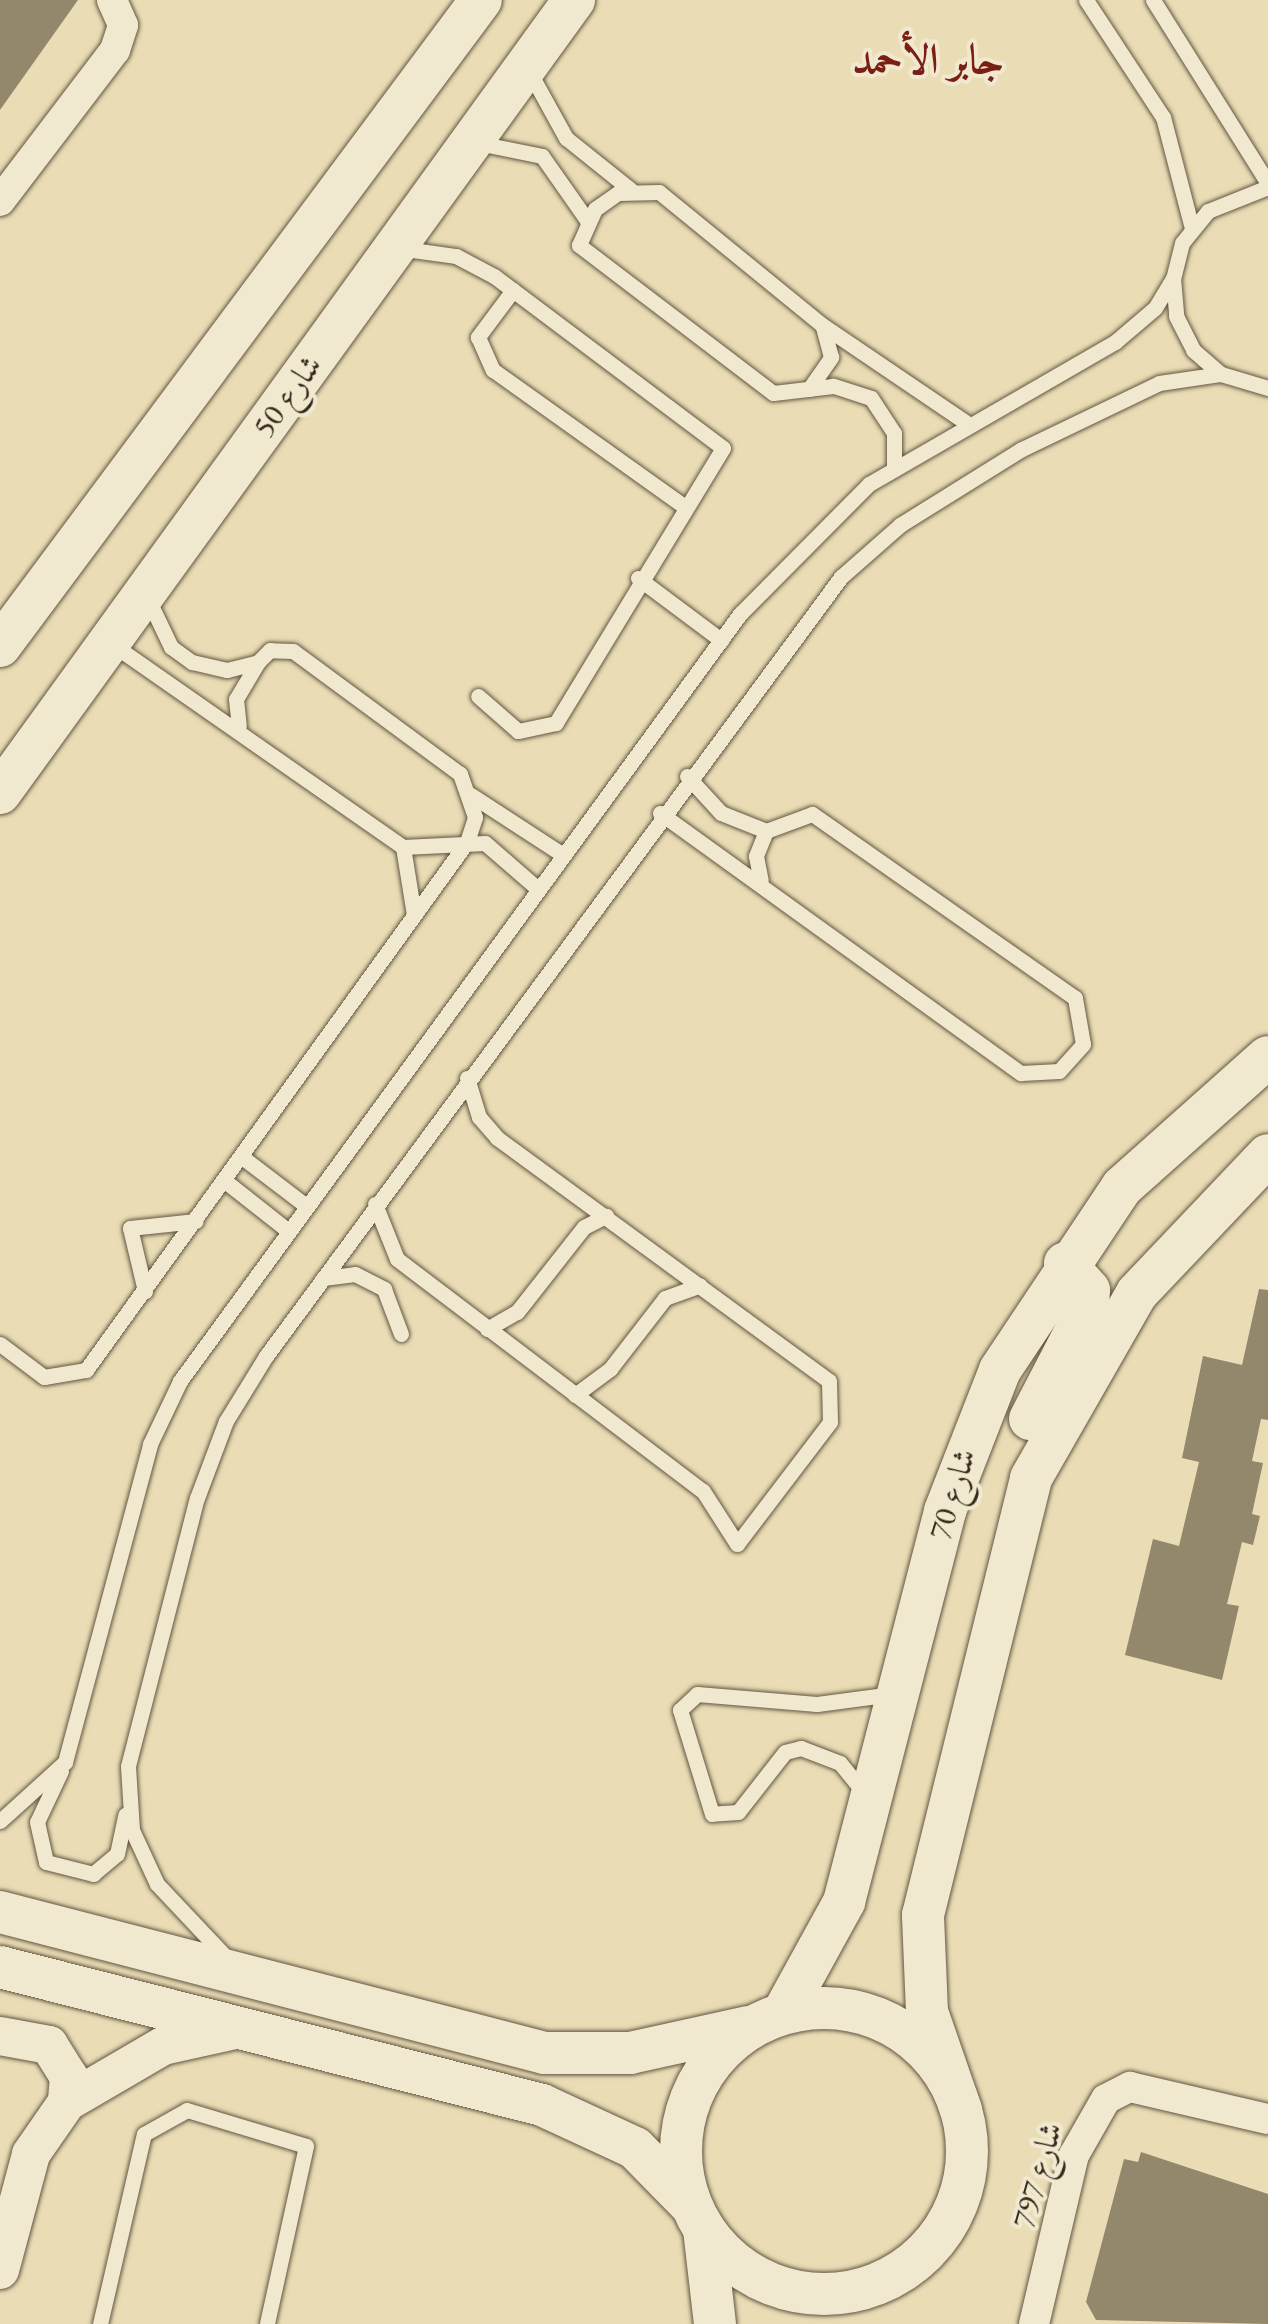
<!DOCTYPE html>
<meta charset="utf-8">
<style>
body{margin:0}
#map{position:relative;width:1268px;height:2324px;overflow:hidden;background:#eaddb5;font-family:"EB Garamond",Amiri,serif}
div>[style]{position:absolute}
.building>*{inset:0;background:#93876c}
.roads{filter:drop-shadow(0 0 2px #625642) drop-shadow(0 0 2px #625642)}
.service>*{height:15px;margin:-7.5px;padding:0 7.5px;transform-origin:7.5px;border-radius:7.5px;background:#f1e9cf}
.minor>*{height:30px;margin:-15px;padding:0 15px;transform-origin:15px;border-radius:15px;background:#f1e9cf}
.tertiary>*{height:38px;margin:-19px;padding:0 19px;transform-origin:19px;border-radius:19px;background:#f1e9cf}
.secondary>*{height:42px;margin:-21px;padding:0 21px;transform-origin:21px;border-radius:21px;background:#f1e9cf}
.secondary>.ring{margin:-21px;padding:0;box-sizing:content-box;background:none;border:42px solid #f1e9cf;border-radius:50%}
span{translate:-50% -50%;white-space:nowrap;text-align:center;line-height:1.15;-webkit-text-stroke:8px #f1e9cf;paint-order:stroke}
.street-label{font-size:32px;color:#34291c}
.district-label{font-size:42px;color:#7a1f14;font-weight:700}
</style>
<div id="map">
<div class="building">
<div style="clip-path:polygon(0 0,78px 0,0 110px)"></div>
<div style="clip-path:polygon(1259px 1289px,1268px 1290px,1268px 1420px,1261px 1419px,1252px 1461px,1263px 1463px,1252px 1514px,1260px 1516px,1253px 1545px,1242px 1542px,1227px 1604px,1239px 1606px,1222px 1680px,1125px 1655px,1153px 1539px,1179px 1546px,1199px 1462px,1182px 1458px,1203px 1356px,1242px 1365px)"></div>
<div style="clip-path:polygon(1141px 2152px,1268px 2194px,1268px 2324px,1096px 2320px,1086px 2302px,1124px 2159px,1138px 2162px)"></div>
</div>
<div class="roads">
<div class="service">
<div style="left:1086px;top:0;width:140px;rotate:56.7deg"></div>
<div style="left:1163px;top:117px;width:115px;rotate:75.4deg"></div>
<div style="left:1153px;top:0;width:216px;rotate:57.9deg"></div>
<div style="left:529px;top:71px;width:77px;rotate:61.1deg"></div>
<div style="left:566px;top:138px;width:83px;rotate:38.7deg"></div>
<div style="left:478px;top:143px;width:65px;rotate:11.5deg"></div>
<div style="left:542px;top:156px;width:78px;rotate:54.9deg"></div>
<div style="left:1268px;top:187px;width:65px;rotate:158.2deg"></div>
<div style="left:1208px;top:211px;width:41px;rotate:129.1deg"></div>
<div style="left:1182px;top:243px;width:36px;rotate:104deg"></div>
<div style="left:1173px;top:278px;width:38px;rotate:85deg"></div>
<div style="left:1176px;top:316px;width:38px;rotate:63deg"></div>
<div style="left:1193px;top:350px;width:37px;rotate:41deg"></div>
<div style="left:1221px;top:374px;width:49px;rotate:16.6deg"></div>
<div style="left:398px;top:248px;width:59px;rotate:7.9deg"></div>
<div style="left:456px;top:256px;width:43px;rotate:27.8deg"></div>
<div style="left:494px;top:276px;width:286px;rotate:36.9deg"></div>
<div style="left:723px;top:448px;width:322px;rotate:121.3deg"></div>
<div style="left:556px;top:723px;width:39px;rotate:168deg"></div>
<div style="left:518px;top:731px;width:53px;rotate:-138.8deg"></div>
<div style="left:513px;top:290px;width:59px;rotate:126.7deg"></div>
<div style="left:478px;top:337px;width:36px;rotate:66deg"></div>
<div style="left:493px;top:370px;width:234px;rotate:35.5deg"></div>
<div style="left:809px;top:389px;width:39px;rotate:-55deg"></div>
<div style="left:831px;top:357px;width:31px;rotate:-105deg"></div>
<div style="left:894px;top:465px;width:32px;rotate:-90deg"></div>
<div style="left:894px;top:433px;width:42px;rotate:-123.3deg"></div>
<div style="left:871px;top:398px;width:40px;rotate:-162deg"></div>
<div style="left:833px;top:386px;width:60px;rotate:173.3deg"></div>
<div style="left:773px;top:393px;width:244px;rotate:-142.7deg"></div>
<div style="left:579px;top:245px;width:39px;rotate:-66deg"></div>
<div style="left:595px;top:209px;width:28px;rotate:-35deg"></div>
<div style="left:618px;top:193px;width:41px;rotate:-1.4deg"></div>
<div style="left:659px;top:192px;width:210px;rotate:39.2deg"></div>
<div style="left:822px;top:325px;width:173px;rotate:34.1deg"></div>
<div style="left:638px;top:578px;width:104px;rotate:36.8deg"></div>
<div style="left:149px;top:601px;width:51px;rotate:64.4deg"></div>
<div style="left:171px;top:647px;width:26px;rotate:36deg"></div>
<div style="left:192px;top:662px;width:36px;rotate:13deg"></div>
<div style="left:227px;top:670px;width:32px;rotate:-14deg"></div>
<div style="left:112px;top:644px;width:355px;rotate:34.9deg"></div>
<div style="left:403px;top:847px;width:82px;rotate:-2.8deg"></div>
<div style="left:485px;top:843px;width:70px;rotate:41deg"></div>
<div style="left:687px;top:776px;width:50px;rotate:47.4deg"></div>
<div style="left:721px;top:813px;width:48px;rotate:21.8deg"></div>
<div style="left:471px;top:795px;width:110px;rotate:33.1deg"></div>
<div style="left:660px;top:813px;width:445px;rotate:35.8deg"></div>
<div style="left:1021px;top:1073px;width:38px;rotate:-3deg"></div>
<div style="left:1059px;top:1071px;width:36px;rotate:-48deg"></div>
<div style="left:1083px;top:1044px;width:47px;rotate:-99.9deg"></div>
<div style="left:1075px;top:998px;width:321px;rotate:-145deg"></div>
<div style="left:812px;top:814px;width:49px;rotate:159.7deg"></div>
<div style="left:766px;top:831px;width:27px;rotate:112deg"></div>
<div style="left:756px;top:856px;width:25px;rotate:79deg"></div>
<div style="left:403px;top:847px;width:69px;rotate:80.8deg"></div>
<div style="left:467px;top:1078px;width:41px;rotate:72.9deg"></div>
<div style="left:479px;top:1117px;width:28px;rotate:49deg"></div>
<div style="left:497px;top:1138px;width:411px;rotate:36.2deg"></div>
<div style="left:829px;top:1381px;width:41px;rotate:88.6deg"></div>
<div style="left:830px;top:1422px;width:153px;rotate:127.3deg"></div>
<div style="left:242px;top:1157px;width:79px;rotate:37.3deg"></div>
<div style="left:225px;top:1181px;width:79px;rotate:38.3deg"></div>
<div style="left:375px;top:1204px;width:59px;rotate:68.2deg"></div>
<div style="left:397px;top:1259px;width:384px;rotate:37.2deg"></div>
<div style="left:703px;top:1491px;width:63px;rotate:57.3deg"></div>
<div style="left:130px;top:1228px;width:66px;rotate:-6.1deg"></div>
<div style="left:130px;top:1228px;width:65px;rotate:76.6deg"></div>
<div style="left:323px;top:1278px;width:32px;rotate:-7deg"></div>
<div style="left:355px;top:1274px;width:33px;rotate:27deg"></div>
<div style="left:384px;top:1289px;width:48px;rotate:69.3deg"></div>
<div style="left:487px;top:1329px;width:34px;rotate:-30deg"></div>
<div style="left:517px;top:1312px;width:108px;rotate:-51.8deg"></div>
<div style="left:584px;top:1227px;width:25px;rotate:-27deg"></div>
<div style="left:0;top:1344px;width:55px;rotate:36.9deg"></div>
<div style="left:44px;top:1377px;width:43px;rotate:-9.5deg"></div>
<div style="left:86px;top:1370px;width:651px;rotate:-54.19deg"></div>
<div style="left:467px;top:842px;width:26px;rotate:-72deg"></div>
<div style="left:475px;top:817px;width:46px;rotate:-109.2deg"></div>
<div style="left:460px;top:774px;width:207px;rotate:-143.6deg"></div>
<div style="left:293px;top:651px;width:23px;rotate:-178deg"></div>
<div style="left:270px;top:650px;width:17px;rotate:135deg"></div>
<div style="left:258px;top:662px;width:43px;rotate:120.7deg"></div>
<div style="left:236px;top:699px;width:27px;rotate:84deg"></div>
<div style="left:575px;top:1395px;width:44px;rotate:-36.6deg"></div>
<div style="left:610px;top:1369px;width:90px;rotate:-52.2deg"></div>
<div style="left:665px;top:1298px;width:37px;rotate:-20deg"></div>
<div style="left:61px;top:1771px;width:56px;rotate:115.2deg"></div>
<div style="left:37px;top:1822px;width:41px;rotate:77.3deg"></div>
<div style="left:46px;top:1862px;width:49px;rotate:14.3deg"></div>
<div style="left:93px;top:1874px;width:31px;rotate:-40deg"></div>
<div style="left:117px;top:1854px;width:40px;rotate:-78deg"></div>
<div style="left:866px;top:1795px;width:41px;rotate:-129.1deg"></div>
<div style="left:840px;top:1763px;width:42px;rotate:-159deg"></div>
<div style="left:801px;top:1748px;width:16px;rotate:166deg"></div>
<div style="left:785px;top:1752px;width:76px;rotate:128.1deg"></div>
<div style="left:738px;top:1812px;width:26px;rotate:176deg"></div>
<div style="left:712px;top:1814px;width:109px;rotate:-107.1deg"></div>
<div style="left:680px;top:1710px;width:23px;rotate:-43deg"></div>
<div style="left:697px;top:1694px;width:120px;rotate:4.8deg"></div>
<div style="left:817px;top:1704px;width:76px;rotate:-7.6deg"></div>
<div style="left:0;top:1821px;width:88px;rotate:-42.2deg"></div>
<div style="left:65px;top:1762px;width:329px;rotate:-75deg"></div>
<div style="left:150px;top:1444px;width:70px;rotate:-64.5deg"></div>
<div style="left:180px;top:1381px;width:950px;rotate:-53.87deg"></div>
<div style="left:740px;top:614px;width:183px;rotate:-45.2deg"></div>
<div style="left:869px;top:484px;width:284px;rotate:-30deg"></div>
<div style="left:1115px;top:342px;width:52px;rotate:-40.4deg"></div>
<div style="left:1155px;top:308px;width:35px;rotate:-59deg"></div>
<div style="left:223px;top:1954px;width:96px;rotate:-133.3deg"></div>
<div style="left:157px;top:1884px;width:60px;rotate:-114.8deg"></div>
<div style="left:132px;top:1830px;width:64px;rotate:-93.6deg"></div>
<div style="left:128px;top:1766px;width:277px;rotate:-75.6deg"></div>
<div style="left:197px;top:1498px;width:82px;rotate:-69.4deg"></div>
<div style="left:226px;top:1421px;width:76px;rotate:-58.4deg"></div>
<div style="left:266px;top:1356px;width:968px;rotate:-53.57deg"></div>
<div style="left:841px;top:577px;width:79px;rotate:-41.4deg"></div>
<div style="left:900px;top:525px;width:142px;rotate:-32deg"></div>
<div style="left:1020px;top:450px;width:154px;rotate:-25.7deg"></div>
<div style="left:1159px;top:383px;width:63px;rotate:-8.3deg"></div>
<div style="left:100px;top:2324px;width:195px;rotate:-77deg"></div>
<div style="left:144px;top:2134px;width:49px;rotate:-29.2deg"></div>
<div style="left:187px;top:2110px;width:124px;rotate:16.8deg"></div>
<div style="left:306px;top:2146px;width:182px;rotate:102.4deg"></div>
</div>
<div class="minor">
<div style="left:0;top:201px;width:190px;rotate:-52.7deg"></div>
<div style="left:115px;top:50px;width:26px;rotate:-72deg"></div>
<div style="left:123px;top:25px;width:27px;rotate:-114deg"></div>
<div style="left:1034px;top:2324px;width:174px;rotate:-76.7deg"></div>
<div style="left:1074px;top:2155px;width:64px;rotate:-60.3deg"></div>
<div style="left:1106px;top:2099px;width:27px;rotate:-27deg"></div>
<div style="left:1130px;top:2087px;width:142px;rotate:13.1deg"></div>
</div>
<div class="tertiary">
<div style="left:0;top:2036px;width:50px;rotate:10.4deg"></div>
<div style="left:49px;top:2045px;width:38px;rotate:58deg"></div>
<div style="left:69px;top:2077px;width:25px;rotate:95deg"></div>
<div style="left:0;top:2270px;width:120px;rotate:-75deg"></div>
<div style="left:31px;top:2154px;width:63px;rotate:-55.3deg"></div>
<div style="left:67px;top:2102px;width:111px;rotate:-30.3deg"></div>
<div style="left:163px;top:2046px;width:74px;rotate:-12.5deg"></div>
</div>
<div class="secondary">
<div style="left:0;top:646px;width:805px;rotate:-53.33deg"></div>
<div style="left:0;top:793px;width:979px;rotate:-54.1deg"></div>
<div style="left:1030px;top:1419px;width:126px;rotate:-62.6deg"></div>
<div style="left:1088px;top:1307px;width:17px;rotate:-87deg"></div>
<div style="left:1089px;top:1290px;width:36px;rotate:-132deg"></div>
<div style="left:0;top:1912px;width:563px;rotate:14.51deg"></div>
<div style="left:545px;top:2053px;width:85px"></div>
<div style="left:630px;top:2053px;width:121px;rotate:-12.4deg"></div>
<div style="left:0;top:1967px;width:559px;rotate:14.28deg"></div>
<div style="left:542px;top:2105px;width:102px;rotate:24.8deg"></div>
<div style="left:635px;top:2148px;width:77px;rotate:45.5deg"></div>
<div class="ring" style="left:681px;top:2008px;width:244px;height:244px"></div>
<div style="left:783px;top:2013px;width:127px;rotate:-61.2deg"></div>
<div style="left:844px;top:1902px;width:404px;rotate:-75.5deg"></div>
<div style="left:945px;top:1511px;width:151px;rotate:-68.7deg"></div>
<div style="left:1000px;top:1370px;width:220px;rotate:-56.3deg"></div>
<div style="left:1122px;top:1187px;width:195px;rotate:-41.7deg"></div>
<div style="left:961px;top:2110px;width:104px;rotate:-109.1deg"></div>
<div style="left:927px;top:2012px;width:97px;rotate:-92.4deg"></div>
<div style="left:923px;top:1915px;width:450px;rotate:-76.1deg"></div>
<div style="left:1031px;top:1478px;width:213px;rotate:-60.2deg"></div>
<div style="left:1137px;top:1293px;width:190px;rotate:-46.5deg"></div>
<div style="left:704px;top:2229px;width:96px;rotate:83.4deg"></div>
</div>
</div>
<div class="street-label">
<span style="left:287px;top:396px;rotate:-54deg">شارع 50</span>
<span style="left:952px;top:1494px;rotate:-73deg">شارع 70</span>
<span style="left:1037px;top:2175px;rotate:-74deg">شارع 797</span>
</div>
<div class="district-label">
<span style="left:928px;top:59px">جابر الأحمد</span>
</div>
</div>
